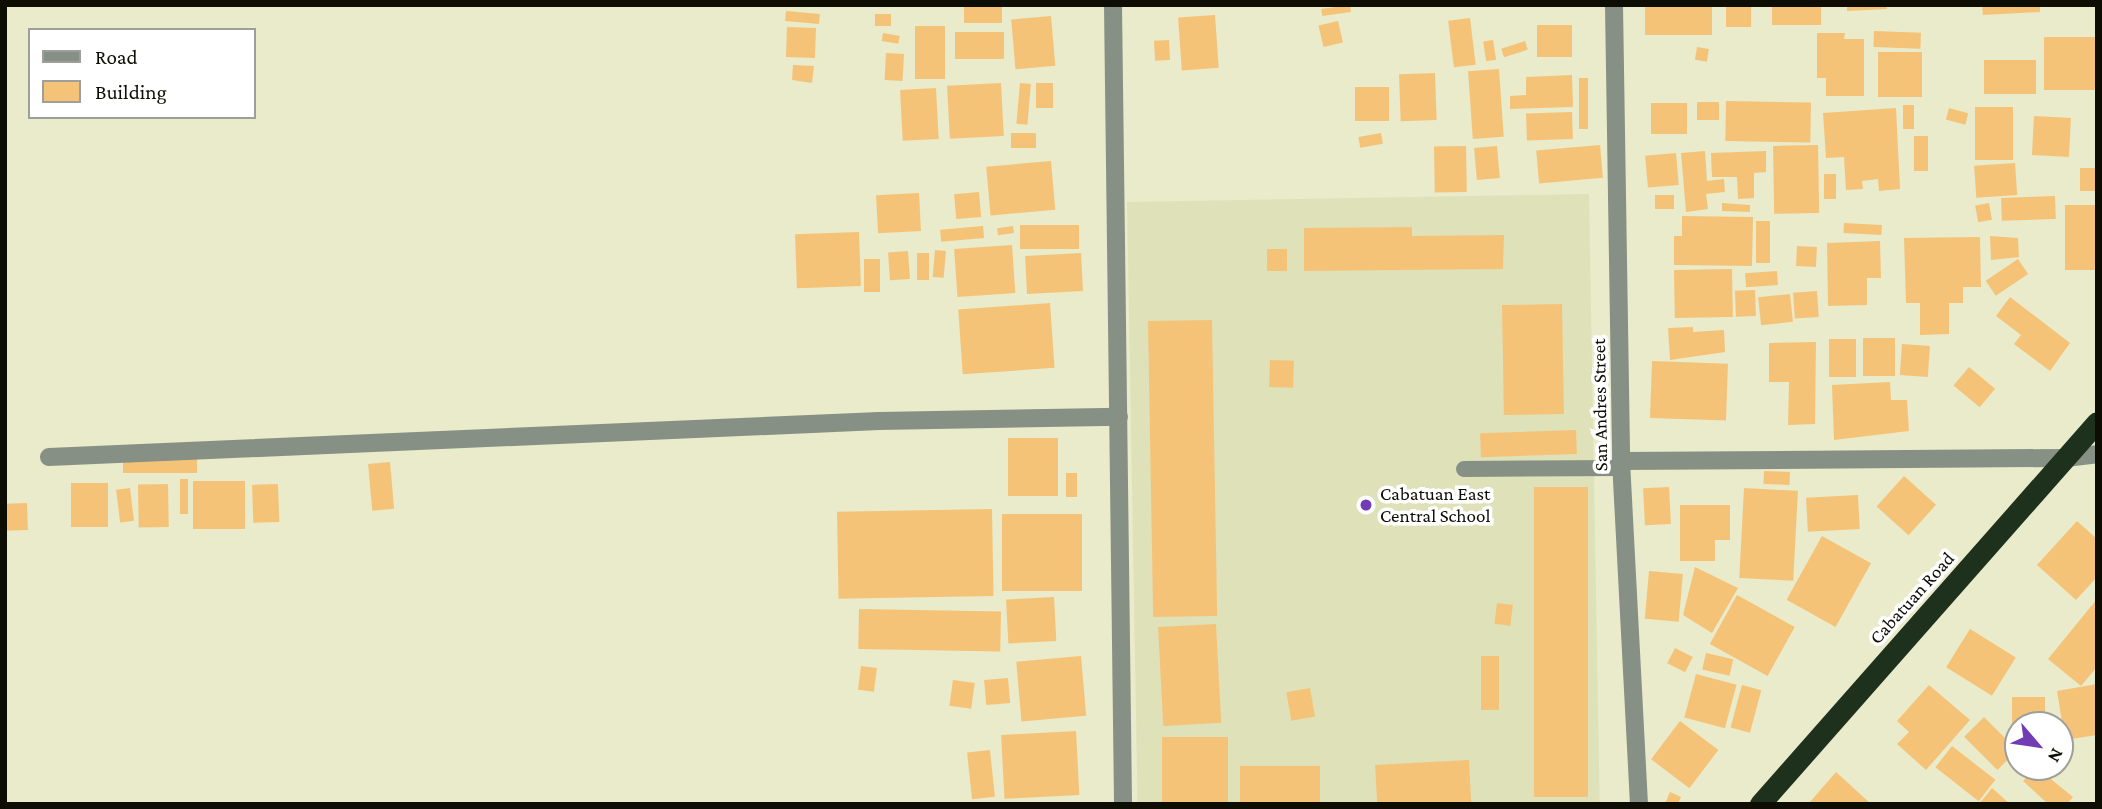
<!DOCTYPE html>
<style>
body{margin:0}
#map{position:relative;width:2102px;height:809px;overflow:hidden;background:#e9ebca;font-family:"Crimson Pro",serif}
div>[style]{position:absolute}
.built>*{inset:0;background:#dfe1b9;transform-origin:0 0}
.building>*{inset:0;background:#f5c378;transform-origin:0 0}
.lane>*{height:16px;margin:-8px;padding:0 8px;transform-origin:8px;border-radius:8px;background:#869085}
.street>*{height:18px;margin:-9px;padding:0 9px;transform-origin:9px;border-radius:9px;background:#869085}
.highway>*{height:21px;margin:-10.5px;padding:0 10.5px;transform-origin:10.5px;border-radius:10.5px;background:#1d311d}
.dots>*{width:19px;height:19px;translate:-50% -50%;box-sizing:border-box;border:4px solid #fff;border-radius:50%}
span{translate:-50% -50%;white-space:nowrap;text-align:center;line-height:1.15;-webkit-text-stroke:7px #fff;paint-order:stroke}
.street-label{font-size:19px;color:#0d0d04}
.poi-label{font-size:19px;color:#0d0d04}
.left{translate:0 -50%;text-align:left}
.frame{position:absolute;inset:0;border:7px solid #0d0d04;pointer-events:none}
.legend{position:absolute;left:28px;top:28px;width:228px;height:91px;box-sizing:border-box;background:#fff;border:2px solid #9e9e9b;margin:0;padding:9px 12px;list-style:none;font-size:21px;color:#0d0d04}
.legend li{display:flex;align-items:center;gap:14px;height:35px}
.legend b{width:35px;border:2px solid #9e9e9b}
.north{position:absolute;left:2004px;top:711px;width:70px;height:70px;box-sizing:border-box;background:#fff;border:2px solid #9e9e9b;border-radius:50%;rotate:119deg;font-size:19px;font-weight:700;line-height:28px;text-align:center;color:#0d0d04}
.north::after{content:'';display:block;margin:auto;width:24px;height:32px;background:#723db4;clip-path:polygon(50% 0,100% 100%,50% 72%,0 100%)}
</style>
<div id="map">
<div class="built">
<div style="left:1589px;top:194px;width:610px;height:462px;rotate:89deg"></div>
</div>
<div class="building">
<div style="left:964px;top:5px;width:38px;height:18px"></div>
<div style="left:1350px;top:5px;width:7px;height:29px;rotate:82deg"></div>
<div style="left:1645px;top:5px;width:67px;height:30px"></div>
<div style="left:1726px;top:5px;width:25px;height:22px"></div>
<div style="left:1772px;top:5px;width:49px;height:20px"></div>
<div style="clip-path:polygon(1847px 5px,1886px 5px,1887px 9px,1847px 11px)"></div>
<div style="clip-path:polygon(1982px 5px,2040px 5px,2040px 12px,1983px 15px)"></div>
<div style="left:786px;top:11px;width:34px;height:10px;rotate:5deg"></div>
<div style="left:875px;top:14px;width:16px;height:12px"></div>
<div style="left:1215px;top:15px;width:53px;height:37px;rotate:86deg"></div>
<div style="left:1051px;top:16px;width:50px;height:40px;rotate:85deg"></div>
<div style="left:1470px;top:18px;width:47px;height:22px;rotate:83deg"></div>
<div style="left:1338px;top:21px;width:22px;height:20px;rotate:77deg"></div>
<div style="left:1537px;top:25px;width:35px;height:32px"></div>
<div style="left:945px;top:26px;width:53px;height:30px;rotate:90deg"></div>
<div style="left:787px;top:27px;width:29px;height:30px;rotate:2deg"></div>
<div style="left:1874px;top:31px;width:47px;height:16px;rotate:2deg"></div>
<div style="left:1004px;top:32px;width:27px;height:49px;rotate:90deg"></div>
<div style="left:883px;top:33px;width:17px;height:8px;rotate:10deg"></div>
<div style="clip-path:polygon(1817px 33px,1845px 33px,1844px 39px,1864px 39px,1864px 96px,1826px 96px,1826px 78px,1817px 78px)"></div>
<div style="left:2044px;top:37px;width:53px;height:53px"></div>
<div style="left:1169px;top:40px;width:20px;height:15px;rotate:87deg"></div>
<div style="left:1493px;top:40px;width:20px;height:10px;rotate:81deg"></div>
<div style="left:1525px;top:41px;width:9px;height:25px;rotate:72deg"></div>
<div style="left:1697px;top:47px;width:12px;height:13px;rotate:9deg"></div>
<div style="left:1878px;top:52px;width:44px;height:45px"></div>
<div style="left:886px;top:53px;width:18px;height:27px;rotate:3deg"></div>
<div style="left:2036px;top:60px;width:34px;height:52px;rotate:90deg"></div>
<div style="clip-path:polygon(793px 65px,814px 66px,812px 83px,792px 80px)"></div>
<div style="left:1499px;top:69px;width:68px;height:31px;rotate:86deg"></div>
<div style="left:1435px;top:73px;width:47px;height:36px;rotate:88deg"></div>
<div style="clip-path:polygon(1572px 75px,1573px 107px,1510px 109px,1510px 96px,1526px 95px,1526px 77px)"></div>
<div style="left:1579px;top:78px;width:9px;height:51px"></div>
<div style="left:1001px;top:83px;width:53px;height:54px;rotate:87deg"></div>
<div style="left:1020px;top:83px;width:11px;height:41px;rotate:5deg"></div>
<div style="left:1036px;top:83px;width:17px;height:25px"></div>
<div style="left:1355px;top:87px;width:34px;height:34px"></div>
<div style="left:936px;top:88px;width:51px;height:36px;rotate:87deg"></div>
<div style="left:1726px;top:101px;width:85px;height:40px;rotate:1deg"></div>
<div style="left:1697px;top:102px;width:22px;height:18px"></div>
<div style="left:1651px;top:103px;width:36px;height:31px"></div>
<div style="left:1903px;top:105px;width:11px;height:24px"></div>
<div style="left:2013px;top:107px;width:53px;height:38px;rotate:90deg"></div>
<div style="clip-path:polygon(1896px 108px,1900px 189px,1879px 191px,1878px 179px,1862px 181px,1863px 189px,1846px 190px,1844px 157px,1826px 158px,1823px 113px)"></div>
<div style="left:1949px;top:108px;width:20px;height:12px;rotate:15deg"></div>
<div style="left:1572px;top:112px;width:27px;height:46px;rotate:88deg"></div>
<div style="left:2034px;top:116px;width:37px;height:39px;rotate:3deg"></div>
<div style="left:1036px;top:133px;width:15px;height:25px;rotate:90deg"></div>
<div style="left:1381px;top:133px;width:11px;height:23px;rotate:80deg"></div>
<div style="left:1914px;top:136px;width:14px;height:35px"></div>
<div style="left:1600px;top:145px;width:33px;height:64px;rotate:85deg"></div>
<div style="left:1818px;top:145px;width:68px;height:45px;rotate:89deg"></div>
<div style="left:1466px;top:146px;width:46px;height:32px;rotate:89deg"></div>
<div style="left:1497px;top:146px;width:32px;height:23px;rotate:85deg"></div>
<div style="clip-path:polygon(1705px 151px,1707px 181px,1724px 179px,1725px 192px,1706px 194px,1708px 209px,1686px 212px,1681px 153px)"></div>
<div style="clip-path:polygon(1766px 151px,1766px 172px,1754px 173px,1754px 198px,1738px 199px,1737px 177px,1712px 177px,1711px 153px)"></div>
<div style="left:1676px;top:153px;width:32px;height:31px;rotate:85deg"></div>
<div style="left:1051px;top:161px;width:49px;height:65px;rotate:85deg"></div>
<div style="left:2015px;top:163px;width:32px;height:41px;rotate:86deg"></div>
<div style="left:2080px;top:168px;width:17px;height:23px"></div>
<div style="left:1824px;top:174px;width:12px;height:25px"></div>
<div style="left:979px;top:192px;width:25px;height:25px;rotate:85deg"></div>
<div style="left:919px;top:193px;width:38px;height:43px;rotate:87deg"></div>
<div style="left:1674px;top:195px;width:14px;height:19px;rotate:90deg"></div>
<div style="left:2055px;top:196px;width:23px;height:54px;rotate:88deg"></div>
<div style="clip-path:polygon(1722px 203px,1750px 205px,1750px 212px,1722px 211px)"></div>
<div style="left:1989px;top:203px;width:17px;height:14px;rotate:80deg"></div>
<div style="left:2065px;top:205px;width:32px;height:65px"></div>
<div style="clip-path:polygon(1682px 216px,1753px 217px,1752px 266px,1674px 265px,1674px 236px,1682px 236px)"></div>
<div style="left:1756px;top:221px;width:14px;height:42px"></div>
<div style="left:1844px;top:223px;width:38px;height:10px;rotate:3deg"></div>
<div style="left:1079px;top:225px;width:24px;height:59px;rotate:90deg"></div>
<div style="left:983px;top:226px;width:12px;height:43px;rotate:85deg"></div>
<div style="left:1013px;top:226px;width:7px;height:16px;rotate:82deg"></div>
<div style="clip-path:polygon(1412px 227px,1412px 236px,1504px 235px,1503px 269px,1304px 271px,1304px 228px)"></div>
<div style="left:859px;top:232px;width:54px;height:64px;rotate:88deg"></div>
<div style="clip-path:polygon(1990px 236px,2018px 238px,2019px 257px,1991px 260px)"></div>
<div style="clip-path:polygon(1980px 237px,1981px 287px,1963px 287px,1963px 303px,1949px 303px,1949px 334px,1920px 335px,1920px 303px,1906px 303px,1904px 238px)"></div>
<div style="clip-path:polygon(1880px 241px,1881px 278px,1867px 278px,1867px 305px,1828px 306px,1827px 243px)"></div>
<div style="left:1012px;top:245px;width:48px;height:58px;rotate:86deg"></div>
<div style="left:1797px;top:246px;width:20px;height:20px;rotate:3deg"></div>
<div style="left:1267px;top:249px;width:20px;height:22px"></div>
<div style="left:935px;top:250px;width:11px;height:27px;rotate:5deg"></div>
<div style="left:908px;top:251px;width:28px;height:20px;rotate:86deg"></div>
<div style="left:917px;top:253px;width:12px;height:27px"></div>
<div style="left:1081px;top:253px;width:38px;height:56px;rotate:87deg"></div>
<div style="left:864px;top:259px;width:16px;height:33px"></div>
<div style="left:2018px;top:259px;width:18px;height:39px;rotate:56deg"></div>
<div style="left:1732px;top:269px;width:48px;height:58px;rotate:89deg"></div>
<div style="left:1777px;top:271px;width:14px;height:32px;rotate:86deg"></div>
<div style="left:1755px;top:290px;width:26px;height:20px;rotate:88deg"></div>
<div style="left:1817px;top:291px;width:26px;height:24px;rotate:86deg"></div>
<div style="left:1790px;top:294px;width:28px;height:32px;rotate:84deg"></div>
<div style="clip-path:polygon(2010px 297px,2070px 343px,2050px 371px,2014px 344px,2021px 335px,1996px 316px)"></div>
<div style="left:1050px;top:303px;width:65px;height:92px;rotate:86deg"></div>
<div style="left:1562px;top:304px;width:110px;height:60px;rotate:89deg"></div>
<div style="left:1212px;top:320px;width:296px;height:64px;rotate:89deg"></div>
<div style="clip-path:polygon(1693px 327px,1693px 332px,1724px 330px,1725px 352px,1670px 360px,1668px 328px)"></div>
<div style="left:1863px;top:338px;width:32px;height:38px"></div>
<div style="left:1829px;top:339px;width:27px;height:38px"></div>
<div style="clip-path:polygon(1816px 342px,1815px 424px,1788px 425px,1789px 382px,1769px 382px,1769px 343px)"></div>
<div style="left:1902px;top:344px;width:28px;height:31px;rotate:4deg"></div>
<div style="left:1270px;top:360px;width:24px;height:27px;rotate:2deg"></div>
<div style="left:1652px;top:361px;width:76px;height:57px;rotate:2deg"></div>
<div style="left:1969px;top:367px;width:34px;height:24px;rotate:40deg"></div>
<div style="clip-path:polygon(1890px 382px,1891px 400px,1907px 400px,1909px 431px,1834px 440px,1832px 385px)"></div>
<div style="left:1576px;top:430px;width:24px;height:96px;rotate:88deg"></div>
<div style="left:1008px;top:438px;width:50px;height:58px"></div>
<div style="left:197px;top:459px;width:14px;height:74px;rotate:90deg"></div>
<div style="left:390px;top:462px;width:47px;height:22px;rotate:85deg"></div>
<div style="left:1764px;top:471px;width:26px;height:13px;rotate:2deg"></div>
<div style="left:1066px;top:473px;width:11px;height:24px"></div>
<div style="left:1904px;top:476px;width:43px;height:41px;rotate:42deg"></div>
<div style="left:180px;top:479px;width:8px;height:35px"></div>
<div style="left:245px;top:481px;width:48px;height:52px;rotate:90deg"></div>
<div style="left:71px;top:483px;width:37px;height:44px"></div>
<div style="left:168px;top:484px;width:43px;height:30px;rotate:89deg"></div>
<div style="left:278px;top:484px;width:38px;height:26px;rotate:88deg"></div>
<div style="left:1534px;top:487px;width:54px;height:310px"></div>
<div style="left:1669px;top:487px;width:37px;height:26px;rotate:87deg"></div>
<div style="left:130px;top:488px;width:33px;height:14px;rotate:83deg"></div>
<div style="left:1744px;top:488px;width:54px;height:90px;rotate:3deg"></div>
<div style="left:1858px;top:495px;width:34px;height:52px;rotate:87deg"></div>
<div style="left:27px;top:503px;width:27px;height:22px;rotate:88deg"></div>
<div style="clip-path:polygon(1680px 505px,1730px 505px,1730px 540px,1715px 540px,1715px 561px,1680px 561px)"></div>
<div style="left:992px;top:509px;width:87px;height:155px;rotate:89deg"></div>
<div style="left:1002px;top:514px;width:80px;height:77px"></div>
<div style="clip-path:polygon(2077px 521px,2097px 539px,2097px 577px,2076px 600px,2037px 565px)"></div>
<div style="left:1822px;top:536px;width:56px;height:73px;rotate:29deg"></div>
<div style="clip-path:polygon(1695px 567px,1738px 588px,1712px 633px,1683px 615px)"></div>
<div style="left:1649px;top:571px;width:34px;height:48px;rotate:5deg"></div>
<div style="left:1737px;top:595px;width:66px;height:56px;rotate:29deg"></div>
<div style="left:1054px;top:597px;width:44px;height:48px;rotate:87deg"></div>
<div style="clip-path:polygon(2097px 599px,2097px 667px,2081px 686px,2048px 659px)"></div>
<div style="left:1497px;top:603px;width:16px;height:21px;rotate:7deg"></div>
<div style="left:859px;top:609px;width:142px;height:40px;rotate:1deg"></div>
<div style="left:1216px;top:624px;width:99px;height:58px;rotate:87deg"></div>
<div style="left:1970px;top:629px;width:54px;height:45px;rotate:32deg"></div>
<div style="left:1675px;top:648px;width:20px;height:17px;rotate:27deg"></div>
<div style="left:1706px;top:653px;width:28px;height:17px;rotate:13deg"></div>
<div style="left:1081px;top:656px;width:60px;height:65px;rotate:85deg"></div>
<div style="left:1481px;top:656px;width:18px;height:54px"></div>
<div style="left:861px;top:666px;width:16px;height:24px;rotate:7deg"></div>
<div style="left:1696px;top:674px;width:42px;height:45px;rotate:15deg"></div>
<div style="left:1008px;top:678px;width:25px;height:24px;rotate:85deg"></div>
<div style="left:953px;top:680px;width:22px;height:26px;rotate:8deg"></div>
<div style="clip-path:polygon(2097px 684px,2097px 735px,2065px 740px,2057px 691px)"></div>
<div style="left:1742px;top:685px;width:20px;height:44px;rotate:15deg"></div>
<div style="clip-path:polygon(1929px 685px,1970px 720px,1926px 770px,1897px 744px,1909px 732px,1897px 721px)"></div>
<div style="left:1310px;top:688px;width:29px;height:24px;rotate:80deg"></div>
<div style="left:2045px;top:697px;width:28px;height:33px;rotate:90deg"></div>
<div style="left:1984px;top:717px;width:47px;height:28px;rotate:45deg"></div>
<div style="left:1680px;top:721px;width:48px;height:48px;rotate:37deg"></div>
<div style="left:1076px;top:731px;width:64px;height:75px;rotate:87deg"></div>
<div style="left:1228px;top:737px;width:67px;height:66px;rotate:90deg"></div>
<div style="left:1952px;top:746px;width:55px;height:27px;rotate:38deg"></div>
<div style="left:990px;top:750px;width:47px;height:23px;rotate:84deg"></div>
<div style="left:1469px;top:760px;width:44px;height:94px;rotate:87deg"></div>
<div style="left:1320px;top:766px;width:38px;height:80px;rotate:90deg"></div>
<div style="clip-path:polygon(2036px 767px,2073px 797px,2067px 804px,2048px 804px,2023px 781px)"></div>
<div style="clip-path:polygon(1836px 772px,1871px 804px,1810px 802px)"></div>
<div style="clip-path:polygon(1992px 788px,2010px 804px,1979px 804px)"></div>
<div style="clip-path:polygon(1670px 792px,1681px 797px,1678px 804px,1665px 804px)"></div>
</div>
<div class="lane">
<div style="left:1464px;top:469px;width:158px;rotate:-0.4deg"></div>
</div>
<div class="street">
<div style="left:1113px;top:5px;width:799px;rotate:89.28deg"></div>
<div style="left:1614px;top:5px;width:456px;rotate:89.1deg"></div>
<div style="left:1621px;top:461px;width:343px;rotate:87deg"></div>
<div style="left:49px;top:457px;width:831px;rotate:-2.48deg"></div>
<div style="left:879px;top:421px;width:240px;rotate:-1deg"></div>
<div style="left:1621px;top:461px;width:445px;rotate:-0.4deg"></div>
<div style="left:2066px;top:458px;width:31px;rotate:-7deg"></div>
</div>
<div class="highway">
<div style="left:1760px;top:804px;width:509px;rotate:-48.58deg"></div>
</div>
<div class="dots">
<div style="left:1366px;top:505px;background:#723db4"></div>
</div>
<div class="street-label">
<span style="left:1600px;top:405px;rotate:-91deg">San Andres Street</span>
<span style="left:1912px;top:598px;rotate:-48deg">Cabatuan Road</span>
</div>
<div class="poi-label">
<span class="left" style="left:1380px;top:505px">Cabatuan East<br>Central School</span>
</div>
<div class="frame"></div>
<ul class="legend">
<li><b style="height:9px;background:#869085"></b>Road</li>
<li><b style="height:19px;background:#f5c378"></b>Building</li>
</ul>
<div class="north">N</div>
</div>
